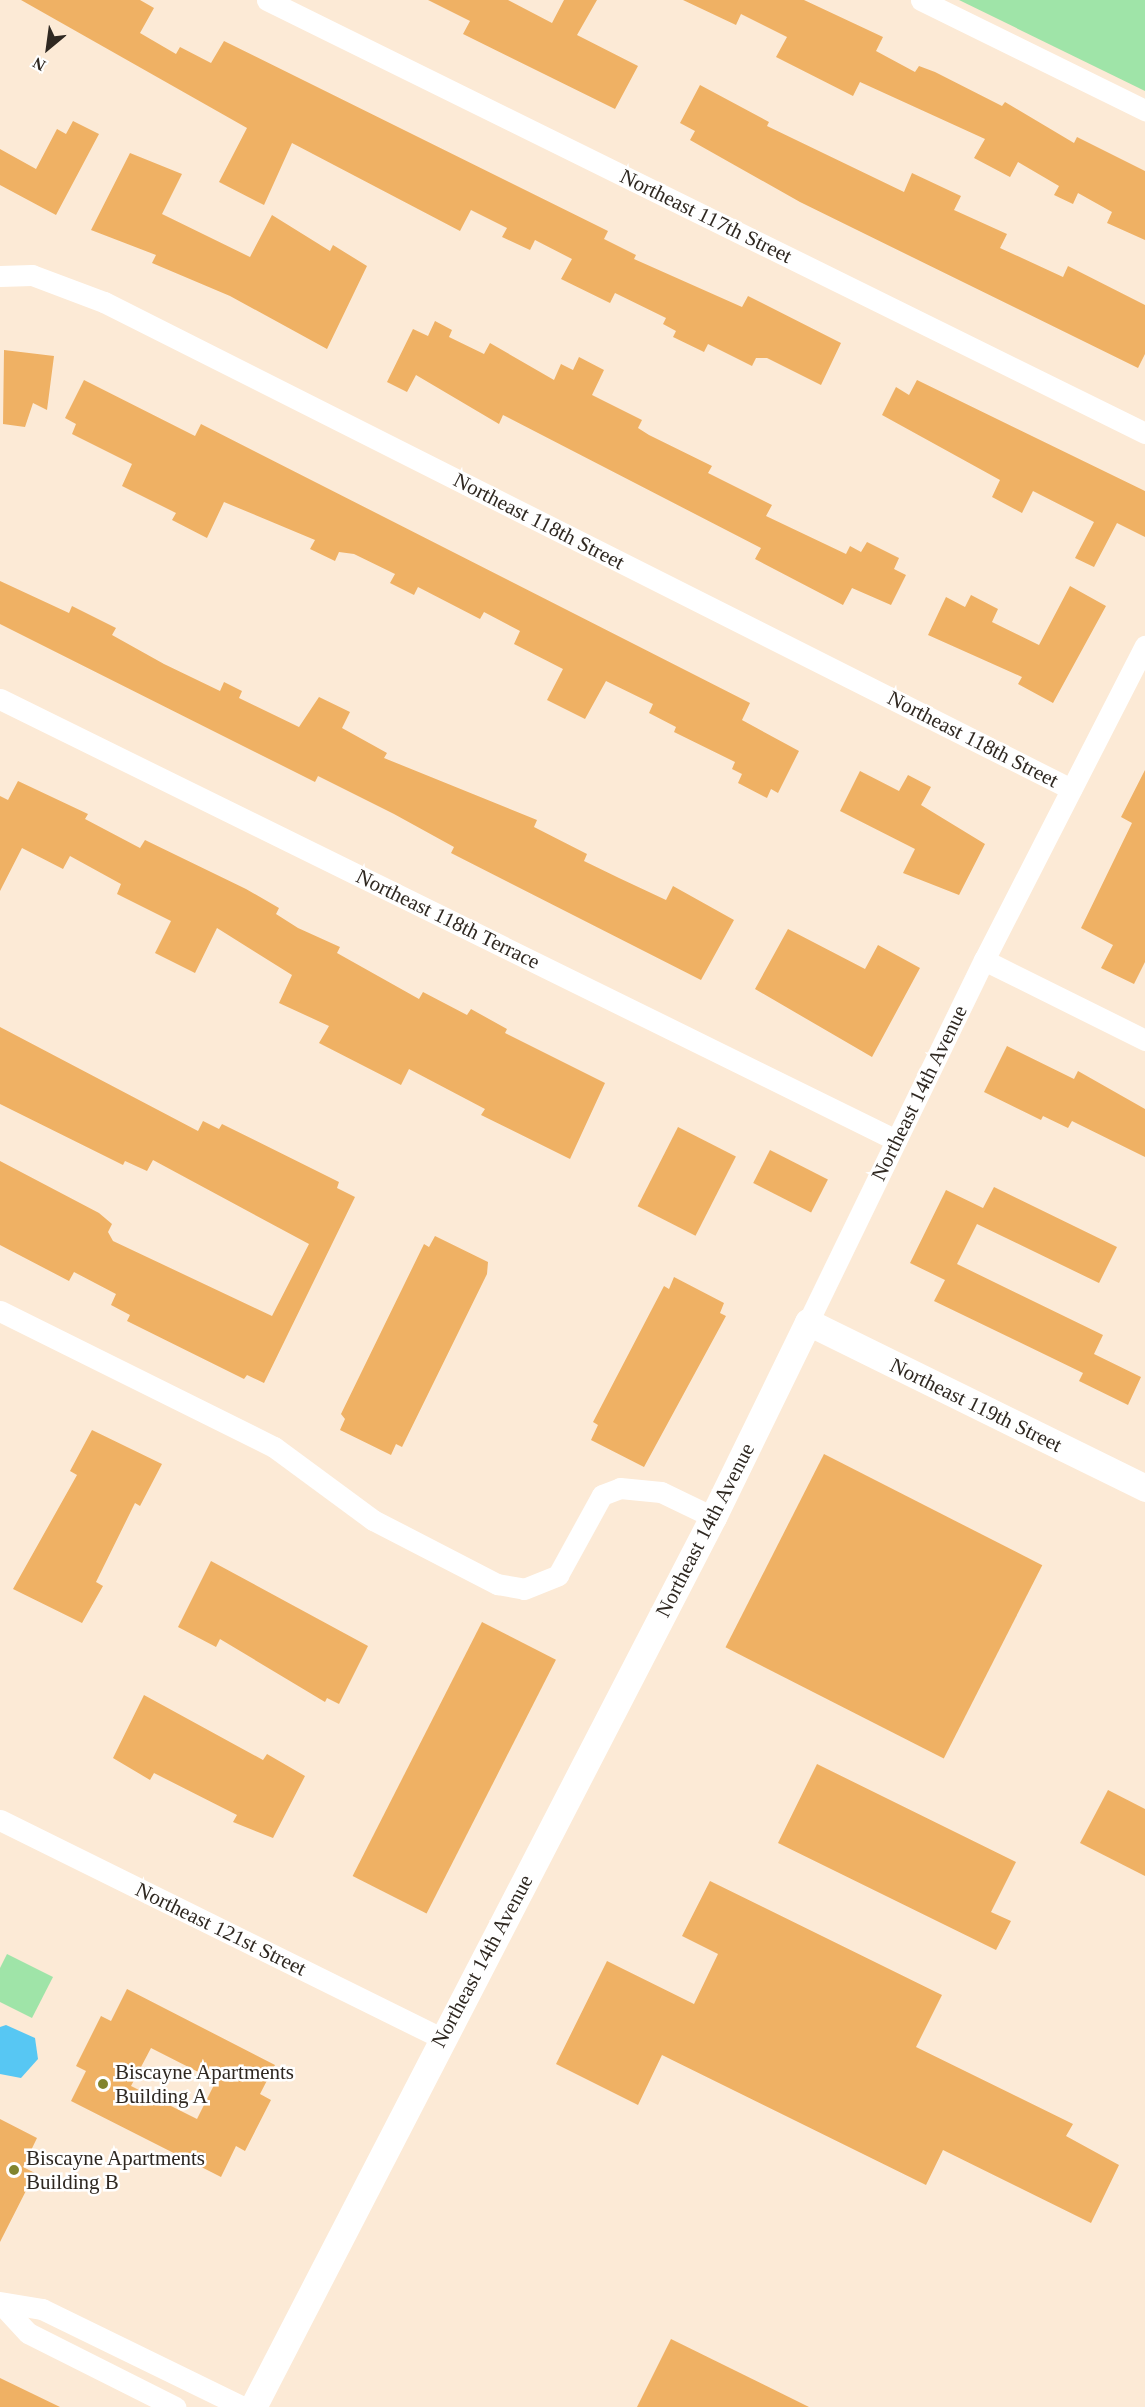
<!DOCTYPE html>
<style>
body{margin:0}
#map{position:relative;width:1145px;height:2407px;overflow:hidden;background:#fcead6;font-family:Georgia,serif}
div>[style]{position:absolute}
.green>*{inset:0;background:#9fe4a8}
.water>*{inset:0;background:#57c7f3}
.building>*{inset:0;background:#efb164;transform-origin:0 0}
.minor>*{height:21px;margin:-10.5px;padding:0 10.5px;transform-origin:10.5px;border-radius:10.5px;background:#fff}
.tertiary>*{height:27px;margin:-13.5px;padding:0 13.5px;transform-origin:13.5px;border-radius:13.5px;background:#fff}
.dots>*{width:16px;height:16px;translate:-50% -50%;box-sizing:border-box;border:3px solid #fff;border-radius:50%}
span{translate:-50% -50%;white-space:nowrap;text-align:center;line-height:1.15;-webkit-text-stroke:5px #fff;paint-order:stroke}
.street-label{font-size:21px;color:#2f2821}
.poi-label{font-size:21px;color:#2f2821}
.left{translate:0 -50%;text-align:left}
.north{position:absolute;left:18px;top:18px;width:60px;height:60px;-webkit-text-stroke:4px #fff;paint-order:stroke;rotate:209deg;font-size:16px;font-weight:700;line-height:24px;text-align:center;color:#2f2821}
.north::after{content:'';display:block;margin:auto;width:21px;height:27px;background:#2f2821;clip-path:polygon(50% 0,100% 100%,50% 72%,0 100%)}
</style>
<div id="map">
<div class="green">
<div style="clip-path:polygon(959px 0,1145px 0,1145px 91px)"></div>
<div style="clip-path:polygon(7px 1954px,53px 1977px,32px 2018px,0 2002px,0 1968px)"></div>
</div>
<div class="water">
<div style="clip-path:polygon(6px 2025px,35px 2038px,38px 2059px,21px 2078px,0 2074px,0 2027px)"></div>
</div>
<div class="building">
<div style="clip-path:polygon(21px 0,140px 0,154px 8px,140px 33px,176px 54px,180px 47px,211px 63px,224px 41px,608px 231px,604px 239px,636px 255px,634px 259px,742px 307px,748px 296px,841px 343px,821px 385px,767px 358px,756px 358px,752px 366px,708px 344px,704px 352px,673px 337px,676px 331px,663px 324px,666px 318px,615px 293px,610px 303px,561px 279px,572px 259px,535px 240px,530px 250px,502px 237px,507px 228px,471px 210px,460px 231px,292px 143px,264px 205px,219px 182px,247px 128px)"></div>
<div style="clip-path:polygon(428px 0,508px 0,552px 23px,564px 0,597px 0,577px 35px,638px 66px,615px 109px,463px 34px,470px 21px)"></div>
<div style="clip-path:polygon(683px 0,804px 0,883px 37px,876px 51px,915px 72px,919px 66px,935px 72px,1002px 106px,1005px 102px,1074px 143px,1077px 137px,1145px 171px,1145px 240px,1107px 223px,1112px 212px,1078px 193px,1073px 204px,1054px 195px,1059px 186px,1018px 162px,1010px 177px,974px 158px,985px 139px,860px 82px,853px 96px,776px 57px,787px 37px,741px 14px,736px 25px)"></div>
<div style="clip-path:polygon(700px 85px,769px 122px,767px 126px,904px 192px,912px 173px,961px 196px,954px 210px,1007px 234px,1000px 248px,1063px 277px,1068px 266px,1145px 305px,1145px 354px,1138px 368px,800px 202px,690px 140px,695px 131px,680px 123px)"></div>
<div style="clip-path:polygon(73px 121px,99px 134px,56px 215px,0 185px,0 149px,36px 169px,57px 129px,66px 134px)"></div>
<div style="clip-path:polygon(130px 153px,182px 174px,162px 214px,250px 257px,272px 215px,330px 251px,333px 245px,367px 266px,327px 349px,230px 296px,152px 263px,156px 255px,91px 230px)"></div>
<div style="clip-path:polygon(435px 321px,452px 330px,449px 337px,484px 354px,490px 343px,554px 380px,561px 364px,573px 370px,579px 357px,604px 370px,592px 395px,642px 420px,638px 428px,649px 435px,712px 466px,708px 473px,772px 505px,766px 516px,846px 554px,850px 546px,861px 552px,867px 542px,899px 558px,894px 569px,906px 575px,891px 605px,852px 588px,843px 605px,755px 559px,761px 548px,503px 415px,499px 424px,416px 375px,407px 392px,387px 382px,413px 329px,428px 336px)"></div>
<div style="clip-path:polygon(4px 350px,54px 356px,47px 410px,33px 403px,25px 427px,3px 424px)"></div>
<div style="clip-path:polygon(84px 380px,195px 436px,201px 424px,750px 703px,742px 720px,799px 751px,778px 793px,771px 789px,767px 798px,738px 783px,742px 774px,732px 769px,735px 762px,674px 732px,676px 727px,649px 713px,653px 704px,606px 681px,585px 719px,547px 700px,563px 669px,514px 644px,520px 631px,484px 612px,480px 619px,418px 587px,414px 595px,390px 583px,395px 574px,354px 554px,339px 552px,335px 561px,310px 549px,315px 540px,224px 502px,207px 538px,172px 520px,176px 513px,122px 486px,132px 464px,72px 434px,76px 424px,65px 418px)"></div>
<div style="clip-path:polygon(917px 380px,1145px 491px,1145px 537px,1117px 523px,1094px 567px,1075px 558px,1094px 522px,1033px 491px,1022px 513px,992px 497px,1000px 480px,882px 415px,896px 387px,909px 395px)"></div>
<div style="clip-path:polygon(0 581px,69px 613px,72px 606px,116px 628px,112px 635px,164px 664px,220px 691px,224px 682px,242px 691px,239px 698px,299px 727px,319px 697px,350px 712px,342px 728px,387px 753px,384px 758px,537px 820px,534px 827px,587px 854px,584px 861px,619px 878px,666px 900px,673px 886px,734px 920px,701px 980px,451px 853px,454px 847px,394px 814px,318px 776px,315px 782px,0 624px)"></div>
<div style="clip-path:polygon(1070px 586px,1106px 606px,1053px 703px,1018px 684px,1022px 677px,928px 635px,946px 597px,965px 607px,971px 595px,998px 609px,992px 622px,1039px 645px)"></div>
<div style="clip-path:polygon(1145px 770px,1145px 962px,1134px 984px,1101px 968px,1113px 945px,1081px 928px,1132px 823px,1121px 817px)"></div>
<div style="clip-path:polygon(860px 771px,899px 791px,908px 775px,931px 787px,921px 805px,985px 844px,959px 895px,903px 873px,915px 849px,840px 811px)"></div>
<div style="clip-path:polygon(18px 781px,88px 814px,85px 819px,140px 848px,145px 840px,246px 889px,279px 908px,276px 914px,298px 928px,340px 947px,337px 953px,419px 999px,423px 992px,467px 1015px,471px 1009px,507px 1029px,505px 1033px,605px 1083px,570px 1159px,481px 1115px,485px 1109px,409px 1069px,401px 1085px,319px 1043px,329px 1026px,279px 1003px,292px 975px,217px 928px,195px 973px,155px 953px,171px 921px,117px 894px,121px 884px,70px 856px,63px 869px,22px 848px,0 891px,0 796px,8px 800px)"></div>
<div style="clip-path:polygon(788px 929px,865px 969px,878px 945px,920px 968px,872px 1057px,755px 989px)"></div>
<div style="clip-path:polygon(0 1027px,198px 1131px,203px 1121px,219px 1129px,222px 1124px,339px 1182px,337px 1188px,355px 1197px,264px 1383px,247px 1375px,244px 1379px,127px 1321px,130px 1315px,111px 1305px,116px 1294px,74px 1272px,69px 1281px,0 1245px,0 1161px,99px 1213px,112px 1224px,108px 1232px,113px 1241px,272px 1316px,309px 1244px,153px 1160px,147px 1171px,125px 1161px,123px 1165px,0 1104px)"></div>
<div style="clip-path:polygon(1007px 1046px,1074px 1079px,1078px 1071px,1145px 1109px,1145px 1157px,1072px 1121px,1068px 1128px,1043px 1116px,1041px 1120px,984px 1092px)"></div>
<div style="left:678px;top:1127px;width:65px;height:89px;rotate:27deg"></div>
<div style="left:770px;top:1150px;width:65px;height:37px;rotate:27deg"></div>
<div style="clip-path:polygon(994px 1187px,1117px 1247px,1099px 1283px,977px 1224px,957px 1264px,1103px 1335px,1094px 1354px,1141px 1377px,1128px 1405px,1079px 1381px,1083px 1373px,934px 1301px,945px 1280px,910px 1263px,946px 1190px,983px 1208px)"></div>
<div style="clip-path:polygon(435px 1236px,488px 1262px,487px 1274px,402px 1447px,396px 1444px,391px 1455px,340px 1430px,345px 1419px,341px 1414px,424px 1244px,429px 1247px)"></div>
<div style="clip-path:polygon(674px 1277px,724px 1303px,720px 1313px,726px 1316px,644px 1467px,591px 1440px,598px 1425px,593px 1422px,664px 1286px,669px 1289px)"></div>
<div style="clip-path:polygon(92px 1430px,162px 1464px,140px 1506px,135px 1503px,96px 1582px,103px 1586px,82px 1623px,13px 1589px,77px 1475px,70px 1471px)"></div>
<div style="left:824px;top:1454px;width:245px;height:217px;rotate:27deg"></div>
<div style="clip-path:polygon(211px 1561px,368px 1646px,339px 1704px,327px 1698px,325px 1702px,220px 1639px,216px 1647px,178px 1627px)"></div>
<div style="left:482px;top:1622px;width:83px;height:285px;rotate:27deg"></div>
<div style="clip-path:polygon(144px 1695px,263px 1760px,267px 1754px,305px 1776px,273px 1838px,233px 1822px,237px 1815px,154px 1773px,150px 1780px,113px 1758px)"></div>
<div style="clip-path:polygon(817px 1764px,1016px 1862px,991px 1912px,1011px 1921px,996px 1950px,778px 1843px)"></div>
<div style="clip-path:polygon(1108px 1790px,1145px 1809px,1145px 1876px,1080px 1843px)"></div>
<div style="clip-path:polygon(710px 1881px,942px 1995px,916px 2047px,1073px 2124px,1066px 2136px,1119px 2165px,1091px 2223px,943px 2150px,926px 2185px,662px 2055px,638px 2105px,556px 2064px,607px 1961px,694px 2004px,718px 1954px,682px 1936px)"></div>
<div style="clip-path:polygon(evenodd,127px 1989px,275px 2065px,260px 2094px,271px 2100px,245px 2151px,236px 2146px,221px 2177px,71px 2101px,86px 2071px,76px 2066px,101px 2016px,111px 2021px,127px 1989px,151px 2048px,216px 2081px,197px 2119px,131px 2086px,151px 2048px)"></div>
<div style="clip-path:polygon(0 2119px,37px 2138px,23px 2167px,35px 2173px,0 2242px)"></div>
<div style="clip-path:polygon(671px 2339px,809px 2407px,637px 2407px)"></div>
<div style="clip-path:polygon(0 2378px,60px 2407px,0 2407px)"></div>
</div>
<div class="minor">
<div style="left:267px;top:0;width:979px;rotate:26.25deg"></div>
<div style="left:921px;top:0;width:250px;rotate:26.2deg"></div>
<div style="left:0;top:276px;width:32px;rotate:-2deg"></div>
<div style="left:32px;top:275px;width:77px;rotate:20.6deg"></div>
<div style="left:104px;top:302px;width:1083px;rotate:26.73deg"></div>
<div style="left:0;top:699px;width:999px;rotate:26.21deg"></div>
<div style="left:984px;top:960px;width:180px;rotate:26.4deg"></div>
<div style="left:0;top:1311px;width:306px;rotate:26.4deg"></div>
<div style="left:274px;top:1447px;width:123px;rotate:36.4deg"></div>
<div style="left:373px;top:1520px;width:140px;rotate:27.3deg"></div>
<div style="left:497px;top:1584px;width:27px;rotate:10deg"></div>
<div style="left:524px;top:1589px;width:37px;rotate:-22deg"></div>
<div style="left:558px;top:1575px;width:91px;rotate:-61.2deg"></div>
<div style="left:602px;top:1495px;width:19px;rotate:-21deg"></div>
<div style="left:620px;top:1488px;width:41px;rotate:5.6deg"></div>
<div style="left:661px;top:1492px;width:58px;rotate:25.7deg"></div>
<div style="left:808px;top:1322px;width:403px;rotate:-64.1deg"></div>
<div style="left:984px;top:960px;width:353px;rotate:-62.9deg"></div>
<div style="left:0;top:1820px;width:493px;rotate:26.3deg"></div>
<div style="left:0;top:2302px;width:43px;rotate:9.5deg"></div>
<div style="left:42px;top:2309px;width:224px;rotate:26deg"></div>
<div style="left:0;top:2303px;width:41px;rotate:47deg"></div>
<div style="left:28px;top:2333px;width:165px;rotate:26.7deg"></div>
</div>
<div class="tertiary">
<div style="left:253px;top:2407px;width:1002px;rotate:-62.67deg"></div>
<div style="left:713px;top:1517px;width:217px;rotate:-64deg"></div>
<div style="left:808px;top:1322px;width:376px;rotate:26.2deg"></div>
</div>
<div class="dots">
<div style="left:103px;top:2084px;background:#82842e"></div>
<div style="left:14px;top:2170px;background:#82842e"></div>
</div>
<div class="street-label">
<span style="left:706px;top:216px;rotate:26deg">Northeast 117th Street</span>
<span style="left:539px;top:521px;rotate:27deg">Northeast 118th Street</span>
<span style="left:973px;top:739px;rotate:27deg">Northeast 118th Street</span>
<span style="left:448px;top:919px;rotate:26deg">Northeast 118th Terrace</span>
<span style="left:919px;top:1093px;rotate:-64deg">Northeast 14th Avenue</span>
<span style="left:976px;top:1405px;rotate:26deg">Northeast 119th Street</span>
<span style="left:705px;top:1530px;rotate:-63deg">Northeast 14th Avenue</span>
<span style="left:221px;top:1929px;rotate:26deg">Northeast 121st Street</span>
<span style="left:482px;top:1961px;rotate:-62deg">Northeast 14th Avenue</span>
</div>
<div class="poi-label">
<span class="left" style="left:115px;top:2084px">Biscayne Apartments<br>Building A</span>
<span class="left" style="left:26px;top:2170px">Biscayne Apartments<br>Building B</span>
</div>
<div class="north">N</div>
</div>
